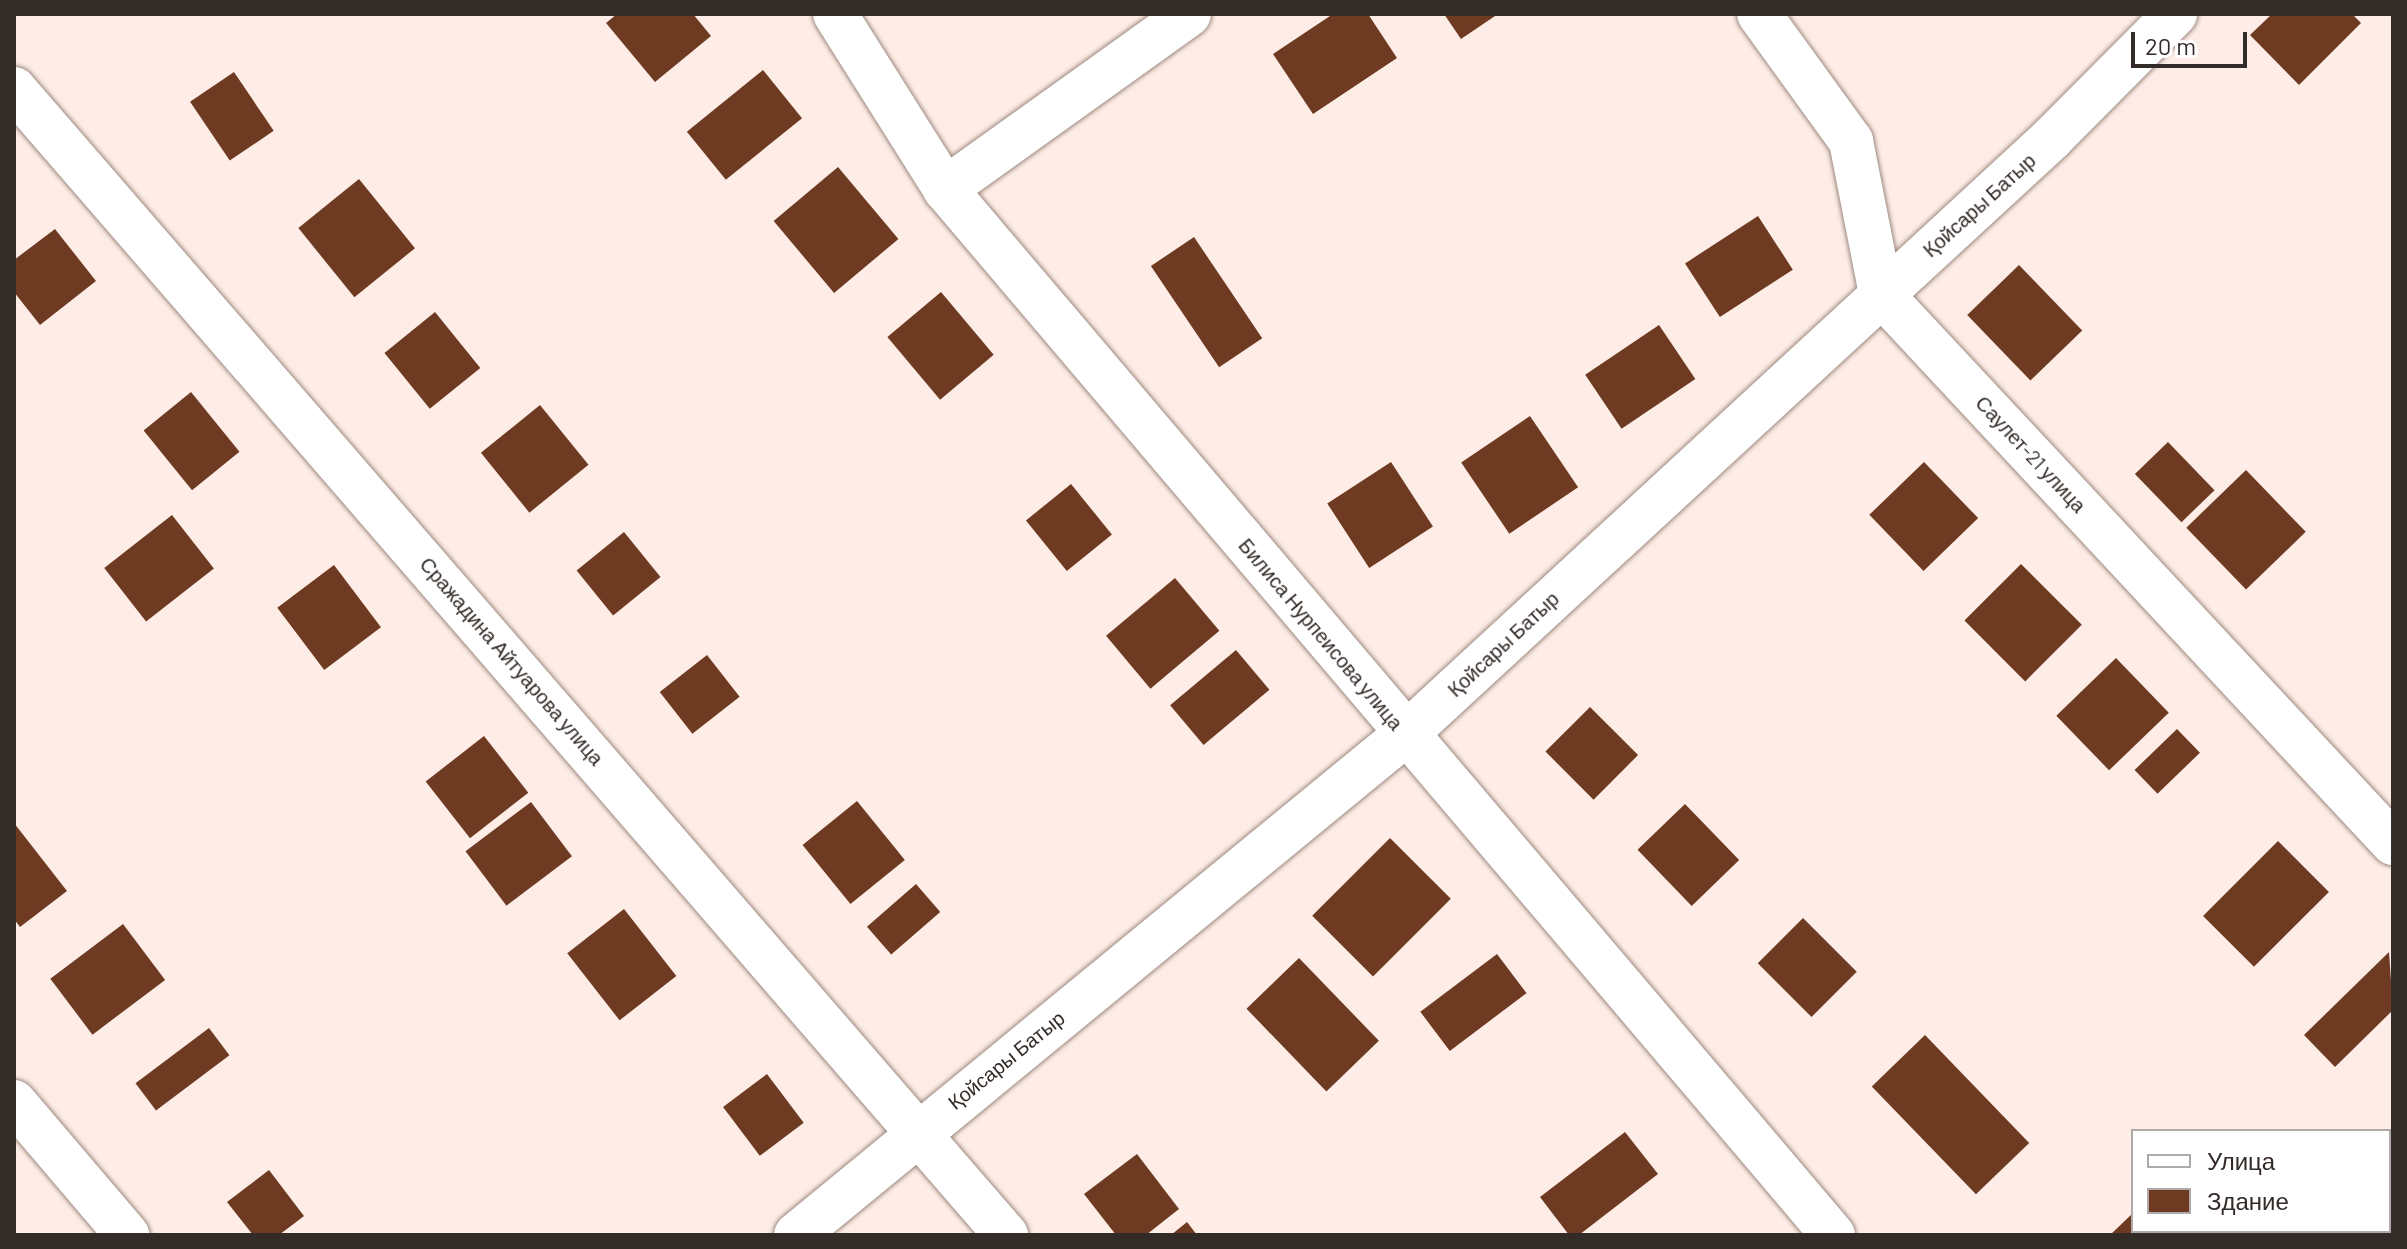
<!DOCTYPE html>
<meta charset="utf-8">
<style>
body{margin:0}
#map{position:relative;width:2407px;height:1249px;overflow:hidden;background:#feede6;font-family:Barlow,sans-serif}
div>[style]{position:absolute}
.building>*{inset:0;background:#6e3a21;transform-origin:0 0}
.roads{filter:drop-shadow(0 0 2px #9c8980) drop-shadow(0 0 2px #9c8980)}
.minor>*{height:44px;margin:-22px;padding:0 22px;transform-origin:22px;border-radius:22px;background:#fff}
span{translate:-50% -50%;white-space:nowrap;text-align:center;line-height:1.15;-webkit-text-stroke:8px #fff;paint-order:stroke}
.street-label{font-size:20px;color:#332b28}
.frame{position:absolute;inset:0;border:16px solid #332b28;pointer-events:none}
.legend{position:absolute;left:2131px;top:1129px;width:260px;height:104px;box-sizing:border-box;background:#fff;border:2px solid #adaaa9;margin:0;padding:10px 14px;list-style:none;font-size:24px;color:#332b28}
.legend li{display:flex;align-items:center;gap:16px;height:40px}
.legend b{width:40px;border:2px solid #adaaa9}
.scale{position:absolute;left:2131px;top:32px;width:116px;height:36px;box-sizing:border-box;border:4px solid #332b28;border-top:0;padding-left:10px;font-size:24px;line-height:28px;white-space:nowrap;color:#332b28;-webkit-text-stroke:6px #fff;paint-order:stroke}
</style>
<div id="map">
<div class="building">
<div style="clip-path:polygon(617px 14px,693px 14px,711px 36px,655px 82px,606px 23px)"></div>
<div style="clip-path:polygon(1333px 14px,1368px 14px,1397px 58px,1313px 114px,1273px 54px)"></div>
<div style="clip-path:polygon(1444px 14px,1498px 14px,1461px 39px)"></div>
<div style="clip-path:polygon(2272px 14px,2352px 14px,2361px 23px,2299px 85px,2250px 35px)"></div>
<div style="left:763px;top:70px;width:62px;height:98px;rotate:51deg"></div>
<div style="left:234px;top:72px;width:71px;height:53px;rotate:56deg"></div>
<div style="left:838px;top:167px;width:94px;height:84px;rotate:50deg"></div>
<div style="left:359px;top:179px;width:89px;height:78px;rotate:51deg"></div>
<div style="left:1758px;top:216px;width:64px;height:87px;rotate:57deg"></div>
<div style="clip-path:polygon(55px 229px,96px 281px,40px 325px,14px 292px,14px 260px)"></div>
<div style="left:1194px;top:237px;width:122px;height:52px;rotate:56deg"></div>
<div style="left:2019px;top:265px;width:91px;height:72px;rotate:46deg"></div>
<div style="left:941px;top:292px;width:82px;height:70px;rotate:50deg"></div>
<div style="left:435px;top:312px;width:72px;height:65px;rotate:51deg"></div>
<div style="left:1659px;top:325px;width:65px;height:89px;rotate:56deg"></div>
<div style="left:191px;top:392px;width:77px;height:61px;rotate:51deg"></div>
<div style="left:540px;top:405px;width:77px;height:76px;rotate:51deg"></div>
<div style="left:1530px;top:416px;width:86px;height:83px;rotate:56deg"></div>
<div style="left:2168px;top:442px;width:67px;height:46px;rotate:46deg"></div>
<div style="left:1391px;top:462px;width:77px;height:76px;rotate:57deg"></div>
<div style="left:1924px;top:462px;width:78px;height:76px;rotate:46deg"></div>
<div style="left:2246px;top:470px;width:86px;height:83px;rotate:46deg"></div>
<div style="left:1071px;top:484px;width:65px;height:58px;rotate:51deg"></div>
<div style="left:172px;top:515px;width:68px;height:86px;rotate:52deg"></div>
<div style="left:624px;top:532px;width:58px;height:61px;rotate:51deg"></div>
<div style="left:2021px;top:564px;width:86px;height:80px;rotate:45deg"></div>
<div style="left:334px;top:565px;width:78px;height:71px;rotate:53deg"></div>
<div style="left:1175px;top:578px;width:69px;height:90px;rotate:50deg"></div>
<div style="left:1236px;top:650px;width:52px;height:86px;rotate:50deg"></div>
<div style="left:707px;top:655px;width:53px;height:60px;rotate:52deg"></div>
<div style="left:2116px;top:658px;width:76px;height:83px;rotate:46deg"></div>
<div style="left:1590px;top:707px;width:68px;height:63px;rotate:45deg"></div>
<div style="left:2177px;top:729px;width:33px;height:59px;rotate:46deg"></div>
<div style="left:484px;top:736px;width:72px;height:74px;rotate:52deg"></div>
<div style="left:857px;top:801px;width:76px;height:70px;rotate:51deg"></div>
<div style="left:531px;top:802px;width:68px;height:82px;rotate:53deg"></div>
<div style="left:1685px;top:804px;width:78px;height:66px;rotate:46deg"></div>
<div style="clip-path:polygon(14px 823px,67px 891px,20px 927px,14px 919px)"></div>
<div style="left:1390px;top:838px;width:86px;height:110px;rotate:45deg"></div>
<div style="left:2278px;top:841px;width:72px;height:106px;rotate:45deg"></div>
<div style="left:916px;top:884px;width:37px;height:65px;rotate:49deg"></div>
<div style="left:624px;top:909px;width:85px;height:72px;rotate:52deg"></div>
<div style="left:1803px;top:918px;width:76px;height:64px;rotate:45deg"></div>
<div style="left:123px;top:924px;width:70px;height:91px;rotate:53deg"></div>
<div style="clip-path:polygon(2389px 952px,2393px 1010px,2335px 1067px,2304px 1035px)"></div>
<div style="left:1497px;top:954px;width:49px;height:96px;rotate:53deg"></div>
<div style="left:1299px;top:958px;width:115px;height:73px;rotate:46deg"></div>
<div style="left:209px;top:1028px;width:34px;height:92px;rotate:53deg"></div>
<div style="left:1925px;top:1035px;width:150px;height:74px;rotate:46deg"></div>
<div style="left:767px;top:1074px;width:61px;height:55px;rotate:53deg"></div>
<div style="clip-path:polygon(1625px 1132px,1658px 1174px,1579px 1235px,1569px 1235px,1540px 1197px)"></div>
<div style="clip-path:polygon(1137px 1154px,1179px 1209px,1146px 1235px,1116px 1235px,1084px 1194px)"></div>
<div style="clip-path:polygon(269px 1170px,304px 1216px,279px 1235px,253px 1235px,227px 1202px)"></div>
<div style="clip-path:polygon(2133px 1213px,2133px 1231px,2169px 1235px,2110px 1235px)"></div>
<div style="clip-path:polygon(1187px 1222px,1197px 1235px,1171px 1235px)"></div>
</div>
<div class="roads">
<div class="minor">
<div style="left:835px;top:14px;width:207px;rotate:57.8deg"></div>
<div style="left:945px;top:189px;width:1372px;rotate:49.67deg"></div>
<div style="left:1759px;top:14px;width:157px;rotate:54.1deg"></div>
<div style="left:1851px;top:141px;width:156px;rotate:78.9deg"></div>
<div style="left:1881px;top:294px;width:751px;rotate:47deg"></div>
<div style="left:14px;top:89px;width:1516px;rotate:49.12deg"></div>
<div style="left:945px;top:189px;width:300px;rotate:-35.6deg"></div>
<div style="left:14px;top:1102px;width:175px;rotate:49.6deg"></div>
<div style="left:796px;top:1235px;width:789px;rotate:-39.4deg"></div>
<div style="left:1406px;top:734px;width:879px;rotate:-42.69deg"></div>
<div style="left:2052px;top:138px;width:175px;rotate:-45.2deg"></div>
<div style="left:2388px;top:1235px;width:7px;rotate:-45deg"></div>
</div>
</div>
<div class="street-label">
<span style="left:1979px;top:205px;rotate:-42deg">Қойсары Батыр</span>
<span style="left:2031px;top:454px;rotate:47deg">Саулет-21 улица</span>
<span style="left:1321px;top:634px;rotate:50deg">Билиса Нурпеисова улица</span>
<span style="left:1503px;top:644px;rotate:-43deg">Қойсары Батыр</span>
<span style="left:512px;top:661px;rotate:49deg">Сражадина Айтуарова улица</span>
<span style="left:1006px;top:1060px;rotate:-39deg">Қойсары Батыр</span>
</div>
<div class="frame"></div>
<ul class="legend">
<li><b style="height:10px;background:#fff"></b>Улица</li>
<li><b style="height:22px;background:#6e3a21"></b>Здание</li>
</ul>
<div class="scale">20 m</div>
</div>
